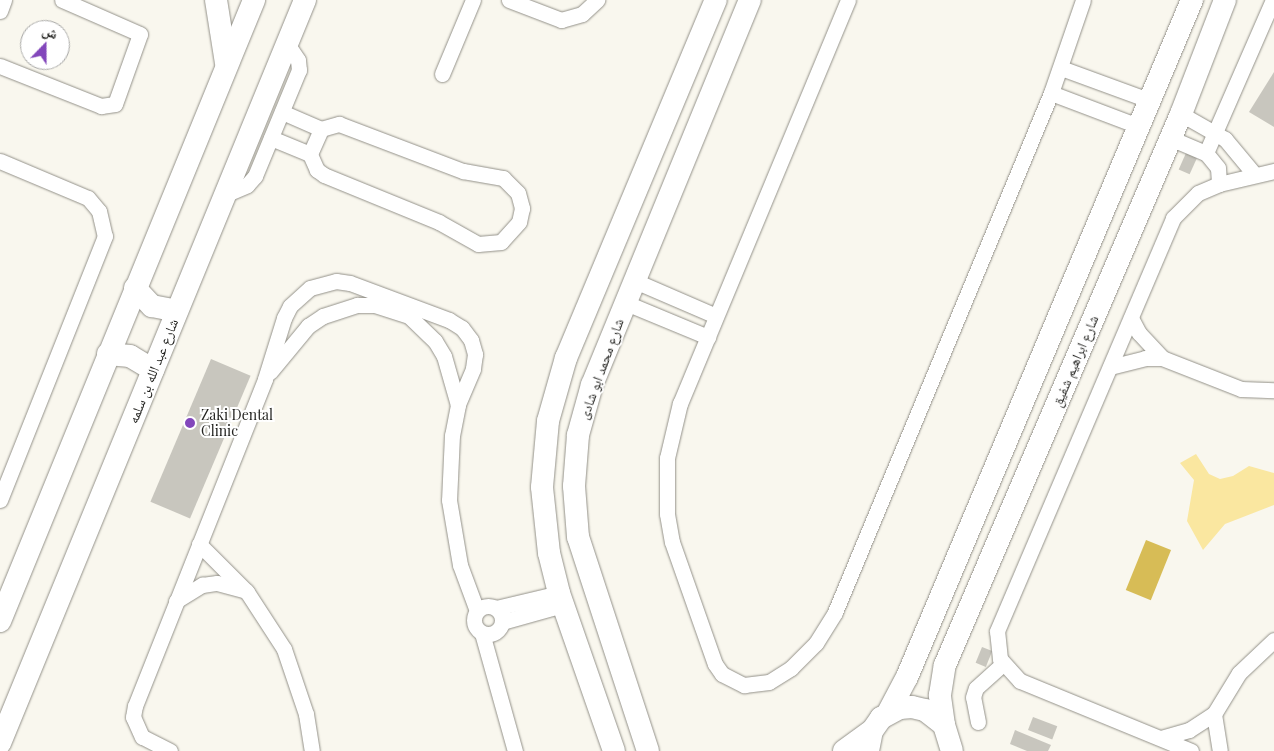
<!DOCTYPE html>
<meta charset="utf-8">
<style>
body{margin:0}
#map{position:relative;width:1274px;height:751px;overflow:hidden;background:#f9f7ee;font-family:"Playfair Display","Noto Naskh Arabic",serif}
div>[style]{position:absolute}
.green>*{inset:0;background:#fae7a0}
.water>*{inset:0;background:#d7bc56;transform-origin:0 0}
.building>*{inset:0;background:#c8c6be;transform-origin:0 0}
.roads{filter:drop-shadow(0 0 1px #939189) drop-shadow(0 0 1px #939189)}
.street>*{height:15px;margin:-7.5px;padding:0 7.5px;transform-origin:7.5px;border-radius:7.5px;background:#fff}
.street>.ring{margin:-7.5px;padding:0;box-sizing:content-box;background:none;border:15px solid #fff;border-radius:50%}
.secondary>*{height:22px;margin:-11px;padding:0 11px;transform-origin:11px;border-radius:11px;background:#fff}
.dots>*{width:14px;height:14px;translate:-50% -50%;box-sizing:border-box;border:2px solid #fff;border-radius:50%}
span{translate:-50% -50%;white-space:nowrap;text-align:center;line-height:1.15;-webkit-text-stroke:4px #fff;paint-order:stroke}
.street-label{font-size:14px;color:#22221f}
.poi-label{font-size:14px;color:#22221f}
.left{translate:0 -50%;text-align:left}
.north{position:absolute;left:20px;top:20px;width:50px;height:50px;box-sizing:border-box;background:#fff;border:1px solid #a7a7a5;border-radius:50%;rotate:22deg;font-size:14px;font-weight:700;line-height:20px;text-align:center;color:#22221f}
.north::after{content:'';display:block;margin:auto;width:18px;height:22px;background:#8246bb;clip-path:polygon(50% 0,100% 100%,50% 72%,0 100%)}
</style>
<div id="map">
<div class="green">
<div style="clip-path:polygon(1196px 454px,1209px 474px,1220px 479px,1233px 476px,1249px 466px,1274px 473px,1274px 505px,1225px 524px,1203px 550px,1187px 521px,1194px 480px,1180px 463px)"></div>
</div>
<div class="water">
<div style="left:1146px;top:540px;width:27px;height:54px;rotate:22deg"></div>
</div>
<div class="building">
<div style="clip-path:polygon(1274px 72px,1274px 127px,1249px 112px)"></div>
<div style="left:1186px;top:153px;width:12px;height:18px;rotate:24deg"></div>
<div style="left:211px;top:359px;width:43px;height:155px;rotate:23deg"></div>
<div style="left:982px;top:647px;width:11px;height:17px;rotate:22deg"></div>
<div style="left:1033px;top:717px;width:26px;height:14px;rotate:21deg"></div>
<div style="clip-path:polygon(1015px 730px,1051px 745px,1048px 751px,1027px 751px,1010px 744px)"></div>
</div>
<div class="roads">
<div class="street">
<div style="left:509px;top:0;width:56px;rotate:21deg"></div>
<div style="left:561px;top:20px;width:22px;rotate:-16deg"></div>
<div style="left:582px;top:14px;width:21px;rotate:-43deg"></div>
<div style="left:848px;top:0;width:437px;rotate:112.6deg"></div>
<div style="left:680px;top:403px;width:57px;rotate:103.3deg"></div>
<div style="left:667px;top:458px;width:56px;rotate:90deg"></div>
<div style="left:667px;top:514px;width:28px;rotate:80deg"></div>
<div style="left:672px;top:542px;width:129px;rotate:70.6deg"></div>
<div style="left:715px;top:664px;width:12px;rotate:55deg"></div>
<div style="left:722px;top:674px;width:25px;rotate:27deg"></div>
<div style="left:744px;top:685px;width:25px;rotate:-7deg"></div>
<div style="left:769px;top:682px;width:26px;rotate:-32deg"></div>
<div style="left:791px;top:668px;width:35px;rotate:-45deg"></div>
<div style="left:816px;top:643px;width:36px;rotate:-58deg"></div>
<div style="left:835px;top:612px;width:562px;rotate:-67.4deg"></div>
<div style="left:1051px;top:93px;width:98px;rotate:-71deg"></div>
<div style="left:0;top:11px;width:12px;rotate:-70deg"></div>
<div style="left:0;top:66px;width:109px;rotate:21.6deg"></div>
<div style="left:101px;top:106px;width:14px;rotate:-8deg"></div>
<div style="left:115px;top:104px;width:74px;rotate:-70.3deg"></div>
<div style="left:140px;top:34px;width:85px;rotate:-156.4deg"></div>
<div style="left:1061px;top:68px;width:96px;rotate:20.1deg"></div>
<div style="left:442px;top:74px;width:80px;rotate:-67.3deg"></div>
<div style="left:1051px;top:93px;width:96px;rotate:20.7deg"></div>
<div style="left:282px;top:112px;width:43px;rotate:23.6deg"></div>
<div style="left:1181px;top:114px;width:51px;rotate:29.6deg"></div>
<div style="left:1225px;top:139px;width:47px;rotate:50.2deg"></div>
<div style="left:339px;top:124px;width:133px;rotate:20.8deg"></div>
<div style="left:463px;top:171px;width:41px;rotate:9.9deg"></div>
<div style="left:503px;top:178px;width:21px;rotate:45deg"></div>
<div style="left:518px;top:193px;width:16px;rotate:75deg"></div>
<div style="left:522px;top:208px;width:14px;rotate:102deg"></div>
<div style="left:519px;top:222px;width:27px;rotate:132deg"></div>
<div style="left:501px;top:242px;width:23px;rotate:175deg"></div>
<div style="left:478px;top:244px;width:45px;rotate:-150.6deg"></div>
<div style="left:439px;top:222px;width:124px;rotate:-157.8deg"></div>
<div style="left:324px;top:175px;width:9px;rotate:-144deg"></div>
<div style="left:317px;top:170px;width:17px;rotate:-114deg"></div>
<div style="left:310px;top:154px;width:27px;rotate:-66deg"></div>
<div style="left:321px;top:129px;width:19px;rotate:-16deg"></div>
<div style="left:271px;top:138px;width:42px;rotate:22.3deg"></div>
<div style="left:1170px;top:138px;width:39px;rotate:23deg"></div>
<div style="left:1206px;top:153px;width:19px;rotate:51deg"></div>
<div style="left:1218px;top:168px;width:16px;rotate:86deg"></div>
<div style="left:1206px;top:153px;width:167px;rotate:-66.4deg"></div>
<div style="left:0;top:161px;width:95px;rotate:22.8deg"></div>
<div style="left:88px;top:198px;width:17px;rotate:50deg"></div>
<div style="left:99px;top:211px;width:26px;rotate:77deg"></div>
<div style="left:105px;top:236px;width:284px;rotate:111.7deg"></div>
<div style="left:224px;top:195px;width:25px;rotate:-23deg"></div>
<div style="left:247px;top:185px;width:12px;rotate:-48deg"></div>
<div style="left:255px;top:176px;width:115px;rotate:-67.5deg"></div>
<div style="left:299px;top:70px;width:10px;rotate:-96deg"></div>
<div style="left:298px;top:60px;width:22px;rotate:-124deg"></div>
<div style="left:635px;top:281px;width:88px;rotate:23.4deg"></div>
<div style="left:626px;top:303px;width:89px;rotate:22.5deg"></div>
<div style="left:1131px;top:318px;width:17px;rotate:62deg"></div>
<div style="left:1139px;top:333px;width:34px;rotate:47deg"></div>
<div style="left:1162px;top:358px;width:85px;rotate:21.4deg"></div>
<div style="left:1241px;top:389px;width:33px;rotate:2deg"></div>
<div style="left:1110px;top:367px;width:36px;rotate:-14deg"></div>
<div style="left:1145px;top:358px;width:17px"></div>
<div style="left:270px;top:372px;width:60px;rotate:-50.4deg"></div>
<div style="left:308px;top:326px;width:18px;rotate:-34deg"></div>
<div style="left:323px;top:316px;width:36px;rotate:-18deg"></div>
<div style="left:357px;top:305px;width:18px"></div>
<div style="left:375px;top:305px;width:36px;rotate:18deg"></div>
<div style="left:409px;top:316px;width:36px;rotate:44deg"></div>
<div style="left:435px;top:341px;width:17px;rotate:59deg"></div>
<div style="left:444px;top:356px;width:51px;rotate:74.1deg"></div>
<div style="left:199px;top:544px;width:68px;rotate:45deg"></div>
<div style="left:247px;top:592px;width:68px;rotate:57deg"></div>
<div style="left:284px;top:649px;width:69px;rotate:71.3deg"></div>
<div style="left:306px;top:714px;width:37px;rotate:81deg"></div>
<div style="left:176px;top:601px;width:31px;rotate:-32deg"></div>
<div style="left:202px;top:585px;width:15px;rotate:-8deg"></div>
<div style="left:217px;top:583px;width:30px;rotate:15deg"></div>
<div class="ring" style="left:474px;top:606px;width:13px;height:13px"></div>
<div style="left:496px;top:608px;width:65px;rotate:-13.4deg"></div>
<div style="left:502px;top:622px;width:63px;rotate:-15.6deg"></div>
<div style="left:482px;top:633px;width:123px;rotate:74.4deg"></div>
<div style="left:1214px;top:714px;width:37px;rotate:81deg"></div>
<div style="left:978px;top:722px;width:25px;rotate:-101deg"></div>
<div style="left:973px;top:697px;width:9px;rotate:-72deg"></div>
<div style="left:976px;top:688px;width:36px;rotate:-42deg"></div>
<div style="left:1161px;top:738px;width:29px;rotate:-16deg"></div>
<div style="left:1189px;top:730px;width:30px;rotate:-33deg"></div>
<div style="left:1214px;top:714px;width:48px;rotate:-58.6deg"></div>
<div style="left:1239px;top:673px;width:48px;rotate:-43.3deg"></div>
<div style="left:170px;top:751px;width:31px;rotate:-153deg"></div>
<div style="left:142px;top:737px;width:22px;rotate:-114deg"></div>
<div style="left:133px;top:717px;width:11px;rotate:-80deg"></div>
<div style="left:135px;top:706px;width:352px;rotate:-68.3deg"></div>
<div style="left:265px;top:379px;width:64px;rotate:-72.7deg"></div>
<div style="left:284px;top:318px;width:13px;rotate:-63deg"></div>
<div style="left:290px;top:306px;width:27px;rotate:-42deg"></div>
<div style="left:310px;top:288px;width:27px;rotate:-15deg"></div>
<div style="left:336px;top:281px;width:14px;rotate:8deg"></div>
<div style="left:350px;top:283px;width:106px;rotate:20.5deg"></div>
<div style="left:449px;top:320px;width:15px;rotate:32deg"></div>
<div style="left:462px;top:328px;width:15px;rotate:53deg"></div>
<div style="left:471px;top:340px;width:15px;rotate:74deg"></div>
<div style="left:475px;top:354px;width:15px;rotate:98deg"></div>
<div style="left:473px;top:369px;width:39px;rotate:113deg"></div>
<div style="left:458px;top:405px;width:31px;rotate:101deg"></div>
<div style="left:452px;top:435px;width:65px;rotate:92.6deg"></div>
<div style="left:449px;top:500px;width:66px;rotate:80.4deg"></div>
<div style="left:460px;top:565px;width:49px;rotate:69.7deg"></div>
<div style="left:1191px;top:751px;width:185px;rotate:-157.7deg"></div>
<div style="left:1020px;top:681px;width:30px;rotate:-132deg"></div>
<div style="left:1000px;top:659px;width:28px;rotate:-96deg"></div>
<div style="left:997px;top:631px;width:449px;rotate:-66.9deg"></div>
<div style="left:1173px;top:218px;width:35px;rotate:-45deg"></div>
<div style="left:1198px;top:193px;width:23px;rotate:-23deg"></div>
<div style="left:1219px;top:184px;width:57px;rotate:-13.3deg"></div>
</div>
<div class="secondary">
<div style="left:216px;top:0;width:64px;rotate:81deg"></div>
<div style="left:135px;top:288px;width:25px;rotate:47deg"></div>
<div style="left:152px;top:306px;width:25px;rotate:11deg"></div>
<div style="left:108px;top:354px;width:22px;rotate:5deg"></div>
<div style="left:130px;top:356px;width:27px;rotate:31deg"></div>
<div style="left:0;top:621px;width:671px;rotate:-67.75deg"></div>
<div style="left:888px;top:713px;width:41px;rotate:-62.2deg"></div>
<div style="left:907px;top:677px;width:735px;rotate:-67.17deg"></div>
<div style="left:944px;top:725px;width:30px;rotate:-98deg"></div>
<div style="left:940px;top:695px;width:30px;rotate:-81deg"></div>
<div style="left:945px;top:665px;width:599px;rotate:-66.81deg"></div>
<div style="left:1181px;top:114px;width:122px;rotate:-68.9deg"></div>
<div style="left:0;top:743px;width:803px;rotate:-67.68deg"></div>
<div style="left:614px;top:751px;width:167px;rotate:-109.2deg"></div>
<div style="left:559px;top:593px;width:41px;rotate:-104deg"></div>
<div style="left:549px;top:553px;width:66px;rotate:-96.1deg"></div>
<div style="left:542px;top:487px;width:66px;rotate:-84.8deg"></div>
<div style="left:548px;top:421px;width:66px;rotate:-74.1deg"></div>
<div style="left:566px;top:358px;width:388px;rotate:-67.3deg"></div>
<div style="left:648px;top:751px;width:225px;rotate:-108.1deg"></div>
<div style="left:578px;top:537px;width:51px;rotate:-94.5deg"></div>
<div style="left:574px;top:486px;width:51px;rotate:-85.5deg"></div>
<div style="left:578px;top:435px;width:52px;rotate:-74.4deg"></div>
<div style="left:592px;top:385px;width:416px;rotate:-67.7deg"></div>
<div style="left:844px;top:751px;width:34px;rotate:-36deg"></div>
<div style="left:868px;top:751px;width:20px;rotate:-79deg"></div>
<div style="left:872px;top:731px;width:16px;rotate:-55deg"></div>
<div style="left:881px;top:718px;width:21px;rotate:-28deg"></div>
<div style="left:900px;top:708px;width:12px;rotate:-5deg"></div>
<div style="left:912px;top:707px;width:13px;rotate:13deg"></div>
<div style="left:925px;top:710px;width:24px;rotate:38deg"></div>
<div style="left:944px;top:725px;width:27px;rotate:73deg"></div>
</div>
</div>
<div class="dots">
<div style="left:190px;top:423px;background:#8246bb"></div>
</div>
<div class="street-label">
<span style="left:1075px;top:361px;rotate:-67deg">شارع ابراهيم شفيق</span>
<span style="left:601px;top:369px;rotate:-70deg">شارع محمد ابو شادى</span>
<span style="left:153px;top:371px;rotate:-68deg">شارع عبد الله بن سلمه</span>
</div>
<div class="poi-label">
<span class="left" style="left:201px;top:423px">Zaki Dental<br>Clinic</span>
</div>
<div class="north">ش</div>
</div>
